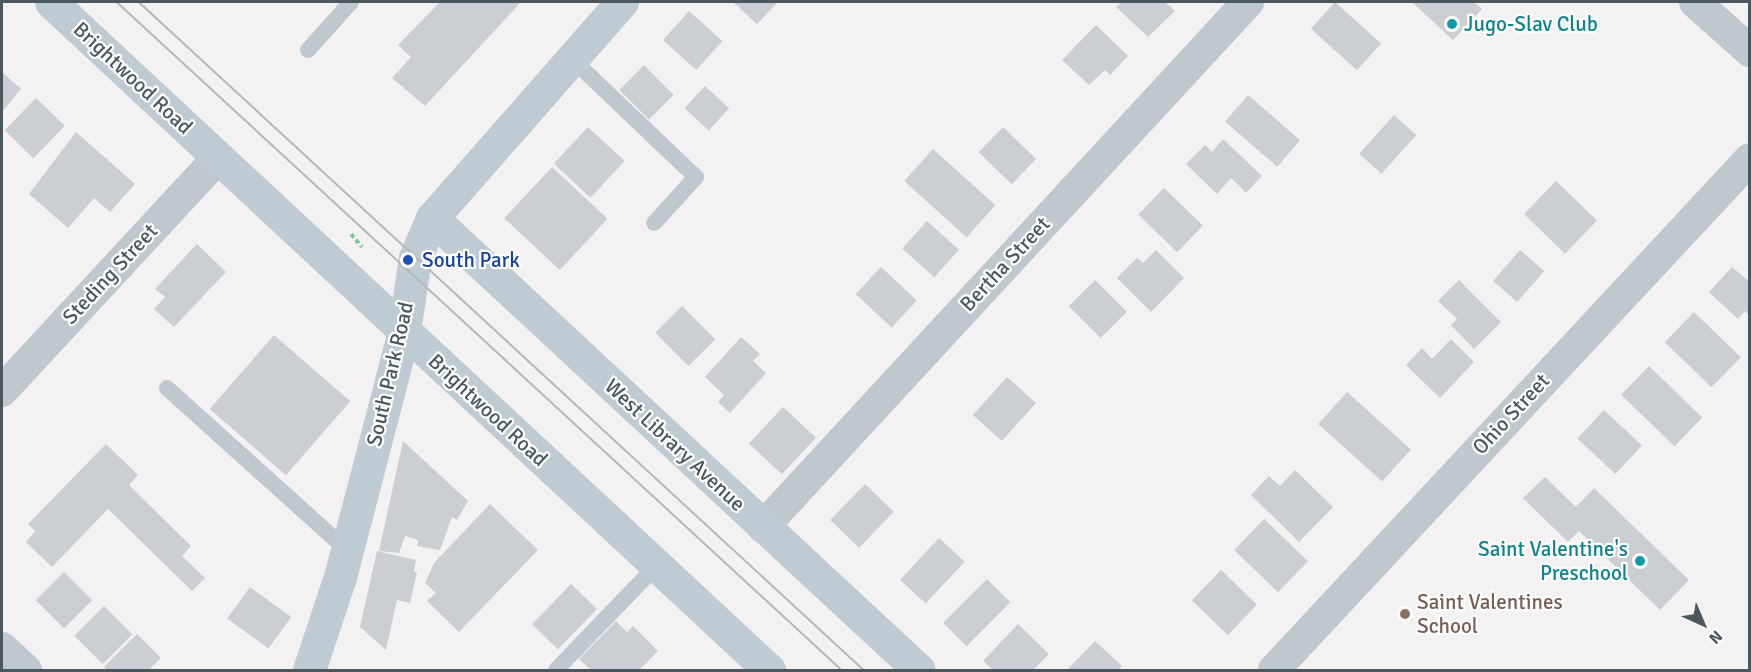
<!DOCTYPE html>
<style>
body{margin:0}
#map{position:relative;width:1751px;height:672px;overflow:hidden;background:#f3f1f2;font-family:Signika,sans-serif}
div>[style]{position:absolute}
.building>*{inset:0;background:#cbcfd3;transform-origin:0 0}
.path>*{height:4px;margin-top:-2px;transform-origin:0;background:repeating-linear-gradient(90deg,#7ccb94 0 4.5px,transparent 0 7.5px)}
.lane>*{height:16px;margin:-8px;padding:0 8px;transform-origin:8px;border-radius:8px;background:#bec8cd}
.street>*{height:32px;margin:-16px;padding:0 16px;transform-origin:16px;border-radius:16px;background:#bec8cd}
.secondary>*{height:33px;margin:-16.5px;padding:0 16.5px;transform-origin:16.5px;border-radius:16.5px;background:#becbd2}
.tram>*{height:1.5px;margin:-0.75px;padding:0 0.75px;transform-origin:0.75px;border-radius:0.75px;background:#b4b8bb}
.dots>*{width:16px;height:16px;translate:-50% -50%;box-sizing:border-box;border:3px solid #fff;border-radius:50%}
span{translate:-50% -50%;white-space:nowrap;text-align:center;line-height:1.15;-webkit-text-stroke:4.5px #fff;paint-order:stroke}
.culture-label{font-size:21px;color:#0d838f}
.left{translate:0 -50%;text-align:left}
.right{translate:-100% -50%;text-align:right}
.street-label{font-size:21px;color:#4a585e}
.transit-label{font-size:21px;color:#164399}
.education-label{font-size:21px;color:#785e54}
.frame{position:absolute;inset:0;border:3px solid #4a585e;pointer-events:none}
.north{position:absolute;left:1673px;top:594px;width:60px;height:60px;-webkit-text-stroke:4px #fff;paint-order:stroke;rotate:136deg;font-size:16px;font-weight:700;line-height:24px;text-align:center;color:#4a585e}
.north::after{content:'';display:block;margin:auto;width:21px;height:27px;background:#4a585e;clip-path:polygon(50% 0,100% 100%,50% 72%,0 100%)}
</style>
<div id="map">
<div class="building">
<div style="clip-path:polygon(440px 2px,521px 2px,425px 106px,392px 78px,411px 57px,398px 45px)"></div>
<div style="clip-path:polygon(733px 2px,778px 2px,757px 24px)"></div>
<div style="clip-path:polygon(1122px 2px,1165px 2px,1175px 11px,1148px 37px,1116px 7px)"></div>
<div style="left:1335px;top:2px;width:62px;height:36px;rotate:42deg"></div>
<div style="clip-path:polygon(1412px 2px,1474px 2px,1482px 9px,1453px 40px)"></div>
<div style="left:689px;top:11px;width:45px;height:39px;rotate:42deg"></div>
<div style="clip-path:polygon(1096px 25px,1128px 56px,1110px 75px,1105px 70px,1089px 85px,1062px 60px)"></div>
<div style="left:644px;top:65px;width:42px;height:35px;rotate:45deg"></div>
<div style="clip-path:polygon(3px 73px,21px 89px,2px 112px,2px 74px)"></div>
<div style="left:705px;top:86px;width:33px;height:30px;rotate:43deg"></div>
<div style="left:1248px;top:95px;width:69px;height:35px;rotate:41deg"></div>
<div style="left:36px;top:98px;width:40px;height:45px;rotate:44deg"></div>
<div style="left:1394px;top:115px;width:30px;height:52px;rotate:42deg"></div>
<div style="left:588px;top:127px;width:50px;height:50px;rotate:43deg"></div>
<div style="left:1003px;top:127px;width:46px;height:35px;rotate:44deg"></div>
<div style="clip-path:polygon(76px 132px,135px 184px,110px 212px,94px 198px,68px 228px,29px 194px)"></div>
<div style="clip-path:polygon(1223px 139px,1262px 176px,1246px 193px,1231px 178px,1217px 194px,1186px 164px,1205px 145px,1212px 152px)"></div>
<div style="left:933px;top:149px;width:84px;height:43px;rotate:42deg"></div>
<div style="left:552px;top:167px;width:76px;height:70px;rotate:43deg"></div>
<div style="left:1556px;top:181px;width:57px;height:46px;rotate:44deg"></div>
<div style="left:1164px;top:188px;width:54px;height:37px;rotate:44deg"></div>
<div style="left:927px;top:221px;width:43px;height:37px;rotate:42deg"></div>
<div style="clip-path:polygon(197px 244px,226px 272px,174px 327px,154px 309px,165px 297px,155px 289px)"></div>
<div style="clip-path:polygon(1156px 250px,1184px 278px,1151px 312px,1117px 278px,1137px 258px,1143px 263px)"></div>
<div style="left:1520px;top:250px;width:32px;height:41px;rotate:41deg"></div>
<div style="left:881px;top:267px;width:49px;height:37px;rotate:43deg"></div>
<div style="clip-path:polygon(1732px 267px,1750px 282px,1750px 316px,1745px 311px,1738px 319px,1709px 292px)"></div>
<div style="left:1095px;top:280px;width:45px;height:37px;rotate:45deg"></div>
<div style="clip-path:polygon(1459px 280px,1501px 322px,1474px 349px,1451px 325px,1457px 319px,1438px 301px)"></div>
<div style="left:682px;top:306px;width:47px;height:38px;rotate:45deg"></div>
<div style="left:1694px;top:312px;width:65px;height:42px;rotate:44deg"></div>
<div style="left:274px;top:335px;width:101px;height:98px;rotate:41deg"></div>
<div style="clip-path:polygon(741px 337px,760px 354px,753px 361px,766px 373px,730px 413px,718px 402px,724px 395px,705px 377px)"></div>
<div style="clip-path:polygon(1451px 339px,1474px 362px,1440px 398px,1406px 365px,1422px 348px,1432px 359px)"></div>
<div style="left:1649px;top:366px;width:74px;height:40px;rotate:44deg"></div>
<div style="left:1007px;top:377px;width:39px;height:51px;rotate:42deg"></div>
<div style="left:1347px;top:392px;width:86px;height:43px;rotate:42deg"></div>
<div style="left:783px;top:407px;width:45px;height:50px;rotate:43deg"></div>
<div style="left:1604px;top:410px;width:52px;height:39px;rotate:43deg"></div>
<div style="clip-path:polygon(403px 441px,468px 501px,457px 520px,452px 517px,440px 550px,417px 546px,418px 540px,405px 536px,399px 553px,379px 551px)"></div>
<div style="clip-path:polygon(106px 444px,138px 475px,129px 485px,191px 546px,182px 556px,205px 578px,192px 591px,108px 509px,52px 567px,26px 542px,35px 531px,28px 524px)"></div>
<div style="clip-path:polygon(1295px 470px,1333px 507px,1299px 542px,1251px 495px,1269px 476px,1280px 486px)"></div>
<div style="clip-path:polygon(1545px 477px,1576px 507px,1594px 488px,1689px 580px,1660px 610px,1579px 531px,1568px 542px,1523px 498px)"></div>
<div style="left:865px;top:484px;width:40px;height:50px;rotate:44deg"></div>
<div style="clip-path:polygon(490px 504px,538px 550px,459px 632px,427px 601px,436px 593px,425px 583px,434px 563px)"></div>
<div style="left:1264px;top:519px;width:61px;height:43px;rotate:44deg"></div>
<div style="left:939px;top:538px;width:35px;height:57px;rotate:43deg"></div>
<div style="clip-path:polygon(377px 551px,416px 560px,414px 572px,417px 572px,410px 603px,397px 600px,386px 650px,360px 627px)"></div>
<div style="left:1221px;top:570px;width:50px;height:42px;rotate:44deg"></div>
<div style="left:64px;top:572px;width:40px;height:40px;rotate:45deg"></div>
<div style="left:987px;top:579px;width:33px;height:62px;rotate:45deg"></div>
<div style="left:571px;top:584px;width:36px;height:56px;rotate:44deg"></div>
<div style="left:250px;top:587px;width:51px;height:39px;rotate:36deg"></div>
<div style="left:104px;top:606px;width:40px;height:42px;rotate:45deg"></div>
<div style="clip-path:polygon(616px 621px,627px 632px,633px 626px,658px 651px,639px 670px,591px 670px,579px 659px)"></div>
<div style="clip-path:polygon(1018px 624px,1049px 654px,1033px 670px,993px 670px,983px 661px)"></div>
<div style="clip-path:polygon(137px 634px,161px 658px,149px 670px,107px 670px,104px 667px)"></div>
<div style="clip-path:polygon(1095px 641px,1122px 666px,1118px 670px,1067px 670px)"></div>
</div>
<div class="path">
<div style="left:351px;top:234px;width:17px;rotate:50deg"></div>
</div>
<div class="lane">
<div style="left:308px;top:50px;width:64px;rotate:-48.1deg"></div>
<div style="left:572px;top:59px;width:171px;rotate:43.6deg"></div>
<div style="left:696px;top:177px;width:62px;rotate:132.4deg"></div>
<div style="left:167px;top:388px;width:242px;rotate:42deg"></div>
<div style="left:556px;top:670px;width:144px;rotate:-46.1deg"></div>
</div>
<div class="street">
<div style="left:1695px;top:2px;width:74px;rotate:41.7deg"></div>
<div style="left:2px;top:391px;width:318px;rotate:-47.2deg"></div>
<div style="left:763px;top:527px;width:715px;rotate:-47.27deg"></div>
<div style="left:2px;top:648px;width:33px;rotate:43deg"></div>
<div style="left:1274px;top:670px;width:698px;rotate:-47.03deg"></div>
</div>
<div class="secondary">
<div style="left:51px;top:2px;width:981px;rotate:42.93deg"></div>
<div style="left:432px;top:218px;width:664px;rotate:42.87deg"></div>
<div style="left:309px;top:670px;width:98px;rotate:-71.6deg"></div>
<div style="left:340px;top:577px;width:254px;rotate:-75.4deg"></div>
<div style="left:404px;top:331px;width:74px;rotate:-81.4deg"></div>
<div style="left:415px;top:258px;width:43px;rotate:-67deg"></div>
<div style="left:432px;top:218px;width:288px;rotate:-48.7deg"></div>
</div>
<div class="tram">
<div style="left:117px;top:2px;width:986px;rotate:42.66deg"></div>
<div style="left:139px;top:2px;width:986px;rotate:42.66deg"></div>
</div>
<div class="dots">
<div style="left:1452px;top:24px;background:#0f9aa8"></div>
<div style="left:408px;top:260px;background:#1a4fb4"></div>
<div style="left:1640px;top:561px;background:#0f9aa8"></div>
<div style="left:1405px;top:614px;background:#8d6e63"></div>
</div>
<div class="culture-label">
<span class="left" style="left:1464px;top:24px">Jugo-Slav Club</span>
<span class="right" style="left:1628px;top:561px">Saint Valentine's<br>Preschool</span>
</div>
<div class="street-label">
<span style="left:133px;top:78px;rotate:43deg">Brightwood Road</span>
<span style="left:1005px;top:264px;rotate:-47deg">Bertha Street</span>
<span style="left:110px;top:274px;rotate:-47deg">Steding Street</span>
<span style="left:390px;top:374px;rotate:-77deg">South Park Road</span>
<span style="left:488px;top:410px;rotate:43deg">Brightwood Road</span>
<span style="left:1511px;top:414px;rotate:-47deg">Ohio Street</span>
<span style="left:675px;top:445px;rotate:43deg">West Library Avenue</span>
</div>
<div class="transit-label">
<span class="left" style="left:422px;top:260px">South Park</span>
</div>
<div class="education-label">
<span class="left" style="left:1417px;top:614px">Saint Valentines<br>School</span>
</div>
<div class="frame"></div>
<div class="north">N</div>
</div>
